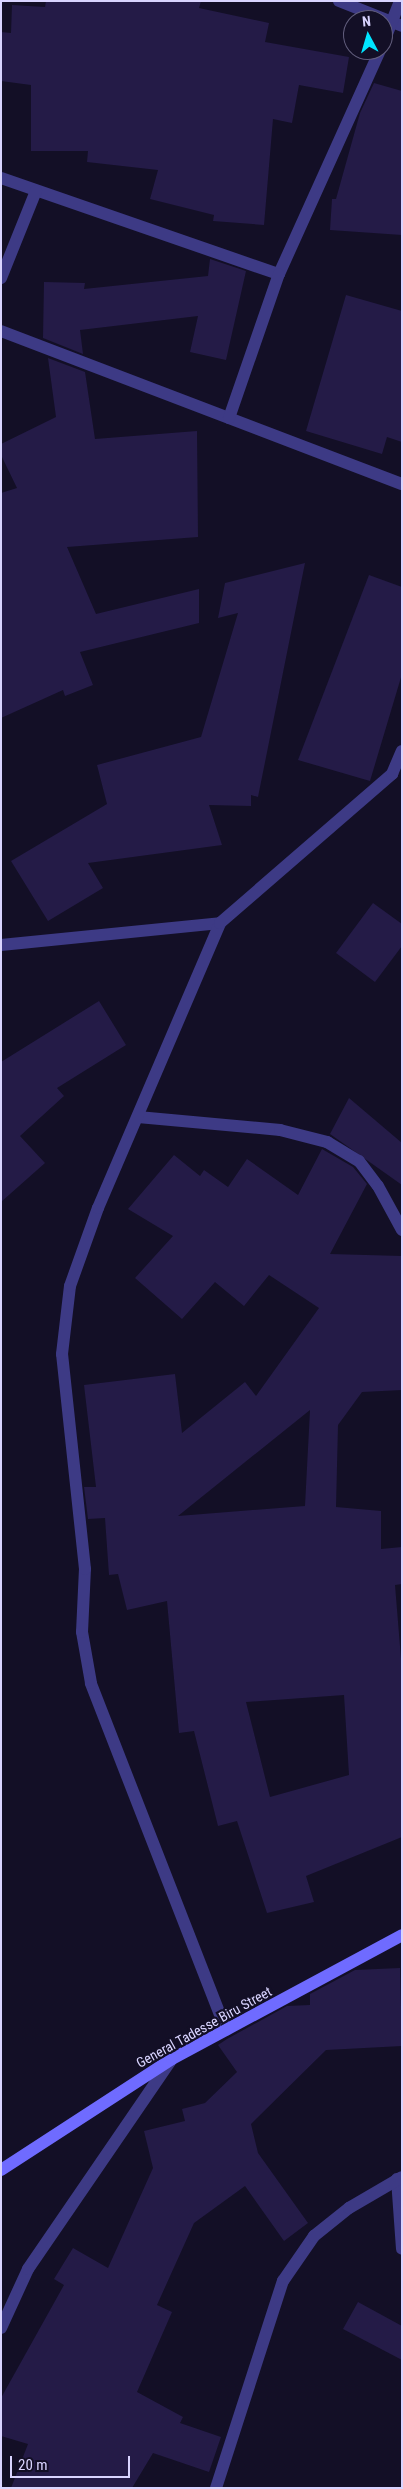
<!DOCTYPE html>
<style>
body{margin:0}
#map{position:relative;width:403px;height:2489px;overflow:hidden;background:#130f26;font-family:"Roboto Condensed",sans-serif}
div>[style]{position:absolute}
.building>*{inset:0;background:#241b47}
.street>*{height:12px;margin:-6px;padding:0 6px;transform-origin:6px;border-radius:6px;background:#3d3a85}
.secondary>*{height:12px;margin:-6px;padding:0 6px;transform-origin:6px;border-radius:6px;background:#6f6bff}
span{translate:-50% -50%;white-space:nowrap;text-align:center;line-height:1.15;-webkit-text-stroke:4.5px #130f26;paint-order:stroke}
.street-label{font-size:14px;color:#d9d4ff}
.frame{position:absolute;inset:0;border:2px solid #d9d4ff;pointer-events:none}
.north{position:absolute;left:343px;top:10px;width:50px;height:50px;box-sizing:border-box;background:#130f26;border:1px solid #625e7d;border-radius:50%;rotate:354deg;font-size:14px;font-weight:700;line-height:20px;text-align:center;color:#d9d4ff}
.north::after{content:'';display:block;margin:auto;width:18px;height:22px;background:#00e5ff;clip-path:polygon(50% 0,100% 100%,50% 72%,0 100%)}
.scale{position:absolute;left:10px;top:2456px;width:120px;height:22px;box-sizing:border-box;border:2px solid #d9d4ff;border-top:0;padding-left:6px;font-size:15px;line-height:18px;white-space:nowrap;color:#d9d4ff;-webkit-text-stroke:4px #130f26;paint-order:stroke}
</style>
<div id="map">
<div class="building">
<div style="clip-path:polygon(46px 1px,201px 1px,199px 8px,269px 23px,265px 42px,349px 57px,343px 93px,299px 85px,292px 123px,273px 119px,264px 225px,213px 221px,214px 215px,150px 199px,158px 170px,87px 162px,88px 151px,31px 151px,31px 85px,1px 81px,1px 32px,11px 33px,12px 5px,45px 7px)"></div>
<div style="clip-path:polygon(374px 83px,402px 91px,402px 235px,330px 230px,332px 199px,336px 199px,360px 113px)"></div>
<div style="clip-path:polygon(210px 259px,246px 271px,226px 360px,190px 352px,198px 316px,80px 330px,83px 354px,43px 338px,44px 282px,85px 283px,84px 289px,208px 276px)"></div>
<div style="clip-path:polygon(346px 295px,402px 311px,402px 442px,387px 437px,382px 454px,306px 431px)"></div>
<div style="clip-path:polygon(48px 358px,85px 372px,95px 439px,197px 431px,198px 537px,67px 547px,96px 614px,199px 589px,199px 623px,80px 652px,93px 685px,65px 696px,63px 690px,1px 718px,1px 493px,17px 488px,1px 455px,1px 444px,56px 417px)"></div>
<div style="clip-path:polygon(305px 563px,258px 797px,251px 795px,251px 806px,209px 805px,222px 845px,88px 863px,103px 888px,48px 921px,11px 861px,107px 804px,97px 765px,201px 737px,238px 613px,218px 618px,225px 583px)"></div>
<div style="clip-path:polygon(369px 575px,402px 587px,402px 674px,370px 781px,298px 760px)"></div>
<div style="clip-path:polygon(373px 903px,402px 924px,402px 946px,375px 982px,336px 953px)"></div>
<div style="clip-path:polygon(99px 1001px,126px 1045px,57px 1088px,64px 1096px,20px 1136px,45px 1163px,1px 1202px,1px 1062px)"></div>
<div style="clip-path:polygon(349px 1098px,402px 1143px,402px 1185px,330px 1134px)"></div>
<div style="clip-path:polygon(evenodd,322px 1149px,353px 1167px,367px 1184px,330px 1254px,402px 1256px,402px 1390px,362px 1392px,338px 1425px,336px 1507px,381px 1511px,381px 1549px,402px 1547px,402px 1584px,395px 1585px,402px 1671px,402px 1837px,306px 1876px,314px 1902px,267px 1913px,237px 1821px,218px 1826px,194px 1731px,179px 1733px,167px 1601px,127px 1610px,118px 1574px,109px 1575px,105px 1518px,88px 1519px,84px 1487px,96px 1487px,84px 1385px,175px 1374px,182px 1433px,245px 1382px,256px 1396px,319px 1308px,269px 1275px,244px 1306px,215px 1282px,182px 1319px,135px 1278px,173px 1236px,128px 1209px,174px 1155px,200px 1176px,204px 1170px,228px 1187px,247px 1159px,298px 1195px,322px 1149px,310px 1410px,305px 1506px,178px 1516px,310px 1410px,322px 1149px,344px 1695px,349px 1775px,270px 1797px,246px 1702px,344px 1695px)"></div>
<div style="clip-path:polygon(400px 1968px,402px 2046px,326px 2050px,251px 2124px,258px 2153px,308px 2223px,284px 2241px,245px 2186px,194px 2223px,157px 2305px,172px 2312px,137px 2392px,183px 2417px,180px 2423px,221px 2437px,209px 2472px,153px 2453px,132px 2488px,11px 2488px,28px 2444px,1px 2436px,1px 2398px,64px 2285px,54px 2279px,73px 2248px,108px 2268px,153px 2168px,144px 2131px,185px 2121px,182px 2109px,205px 2103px,237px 2072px,218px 2045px,227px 2039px,287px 2006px,310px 2005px,310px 1994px,355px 1970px)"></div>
<div style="clip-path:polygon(358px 2302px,402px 2326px,402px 2360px,343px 2329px)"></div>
</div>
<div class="street">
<div style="left:339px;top:1px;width:68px;rotate:21.6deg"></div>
<div style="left:383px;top:44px;width:46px;rotate:-68.4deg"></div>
<div style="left:1px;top:178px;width:294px;rotate:19.1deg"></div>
<div style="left:279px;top:274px;width:246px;rotate:-65.7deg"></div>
<div style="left:1px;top:278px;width:94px;rotate:-68.1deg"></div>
<div style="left:1px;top:331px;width:429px;rotate:20.9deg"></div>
<div style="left:229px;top:418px;width:152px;rotate:-70.9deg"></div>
<div style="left:1px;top:945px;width:220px;rotate:-5.7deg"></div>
<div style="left:138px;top:1117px;width:143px;rotate:5.2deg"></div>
<div style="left:280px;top:1130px;width:49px;rotate:14.3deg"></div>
<div style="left:327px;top:1142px;width:37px;rotate:31deg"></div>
<div style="left:359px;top:1161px;width:31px;rotate:53deg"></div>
<div style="left:378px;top:1186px;width:50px;rotate:61.4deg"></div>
<div style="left:226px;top:2030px;width:372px;rotate:-111.3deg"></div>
<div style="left:91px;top:1683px;width:52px;rotate:-100deg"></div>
<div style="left:82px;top:1632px;width:63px;rotate:-87.3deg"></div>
<div style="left:85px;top:1569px;width:216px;rotate:-96.1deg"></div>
<div style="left:62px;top:1354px;width:68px;rotate:-83.3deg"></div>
<div style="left:70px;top:1286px;width:83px;rotate:-70.3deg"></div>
<div style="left:98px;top:1208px;width:310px;rotate:-66.8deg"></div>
<div style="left:220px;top:923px;width:228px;rotate:-40.9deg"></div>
<div style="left:392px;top:774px;width:25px;rotate:-67deg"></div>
<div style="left:397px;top:2179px;width:70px;rotate:85.9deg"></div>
<div style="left:1px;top:2328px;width:65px;rotate:-65.4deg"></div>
<div style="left:28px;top:2269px;width:253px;rotate:-55.6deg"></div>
<div style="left:216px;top:2488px;width:218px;rotate:-72.1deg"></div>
<div style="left:283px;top:2281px;width:55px;rotate:-55.4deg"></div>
<div style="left:314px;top:2236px;width:45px;rotate:-38.7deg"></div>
<div style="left:349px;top:2208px;width:61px;rotate:-30.3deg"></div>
</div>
<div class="secondary">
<div style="left:1px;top:2170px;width:204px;rotate:-33deg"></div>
<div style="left:172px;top:2059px;width:261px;rotate:-28.3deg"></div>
</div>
<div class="street-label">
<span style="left:204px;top:2027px;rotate:-29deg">General Tadesse Biru Street</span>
</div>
<div class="frame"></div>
<div class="north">N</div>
<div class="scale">20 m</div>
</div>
